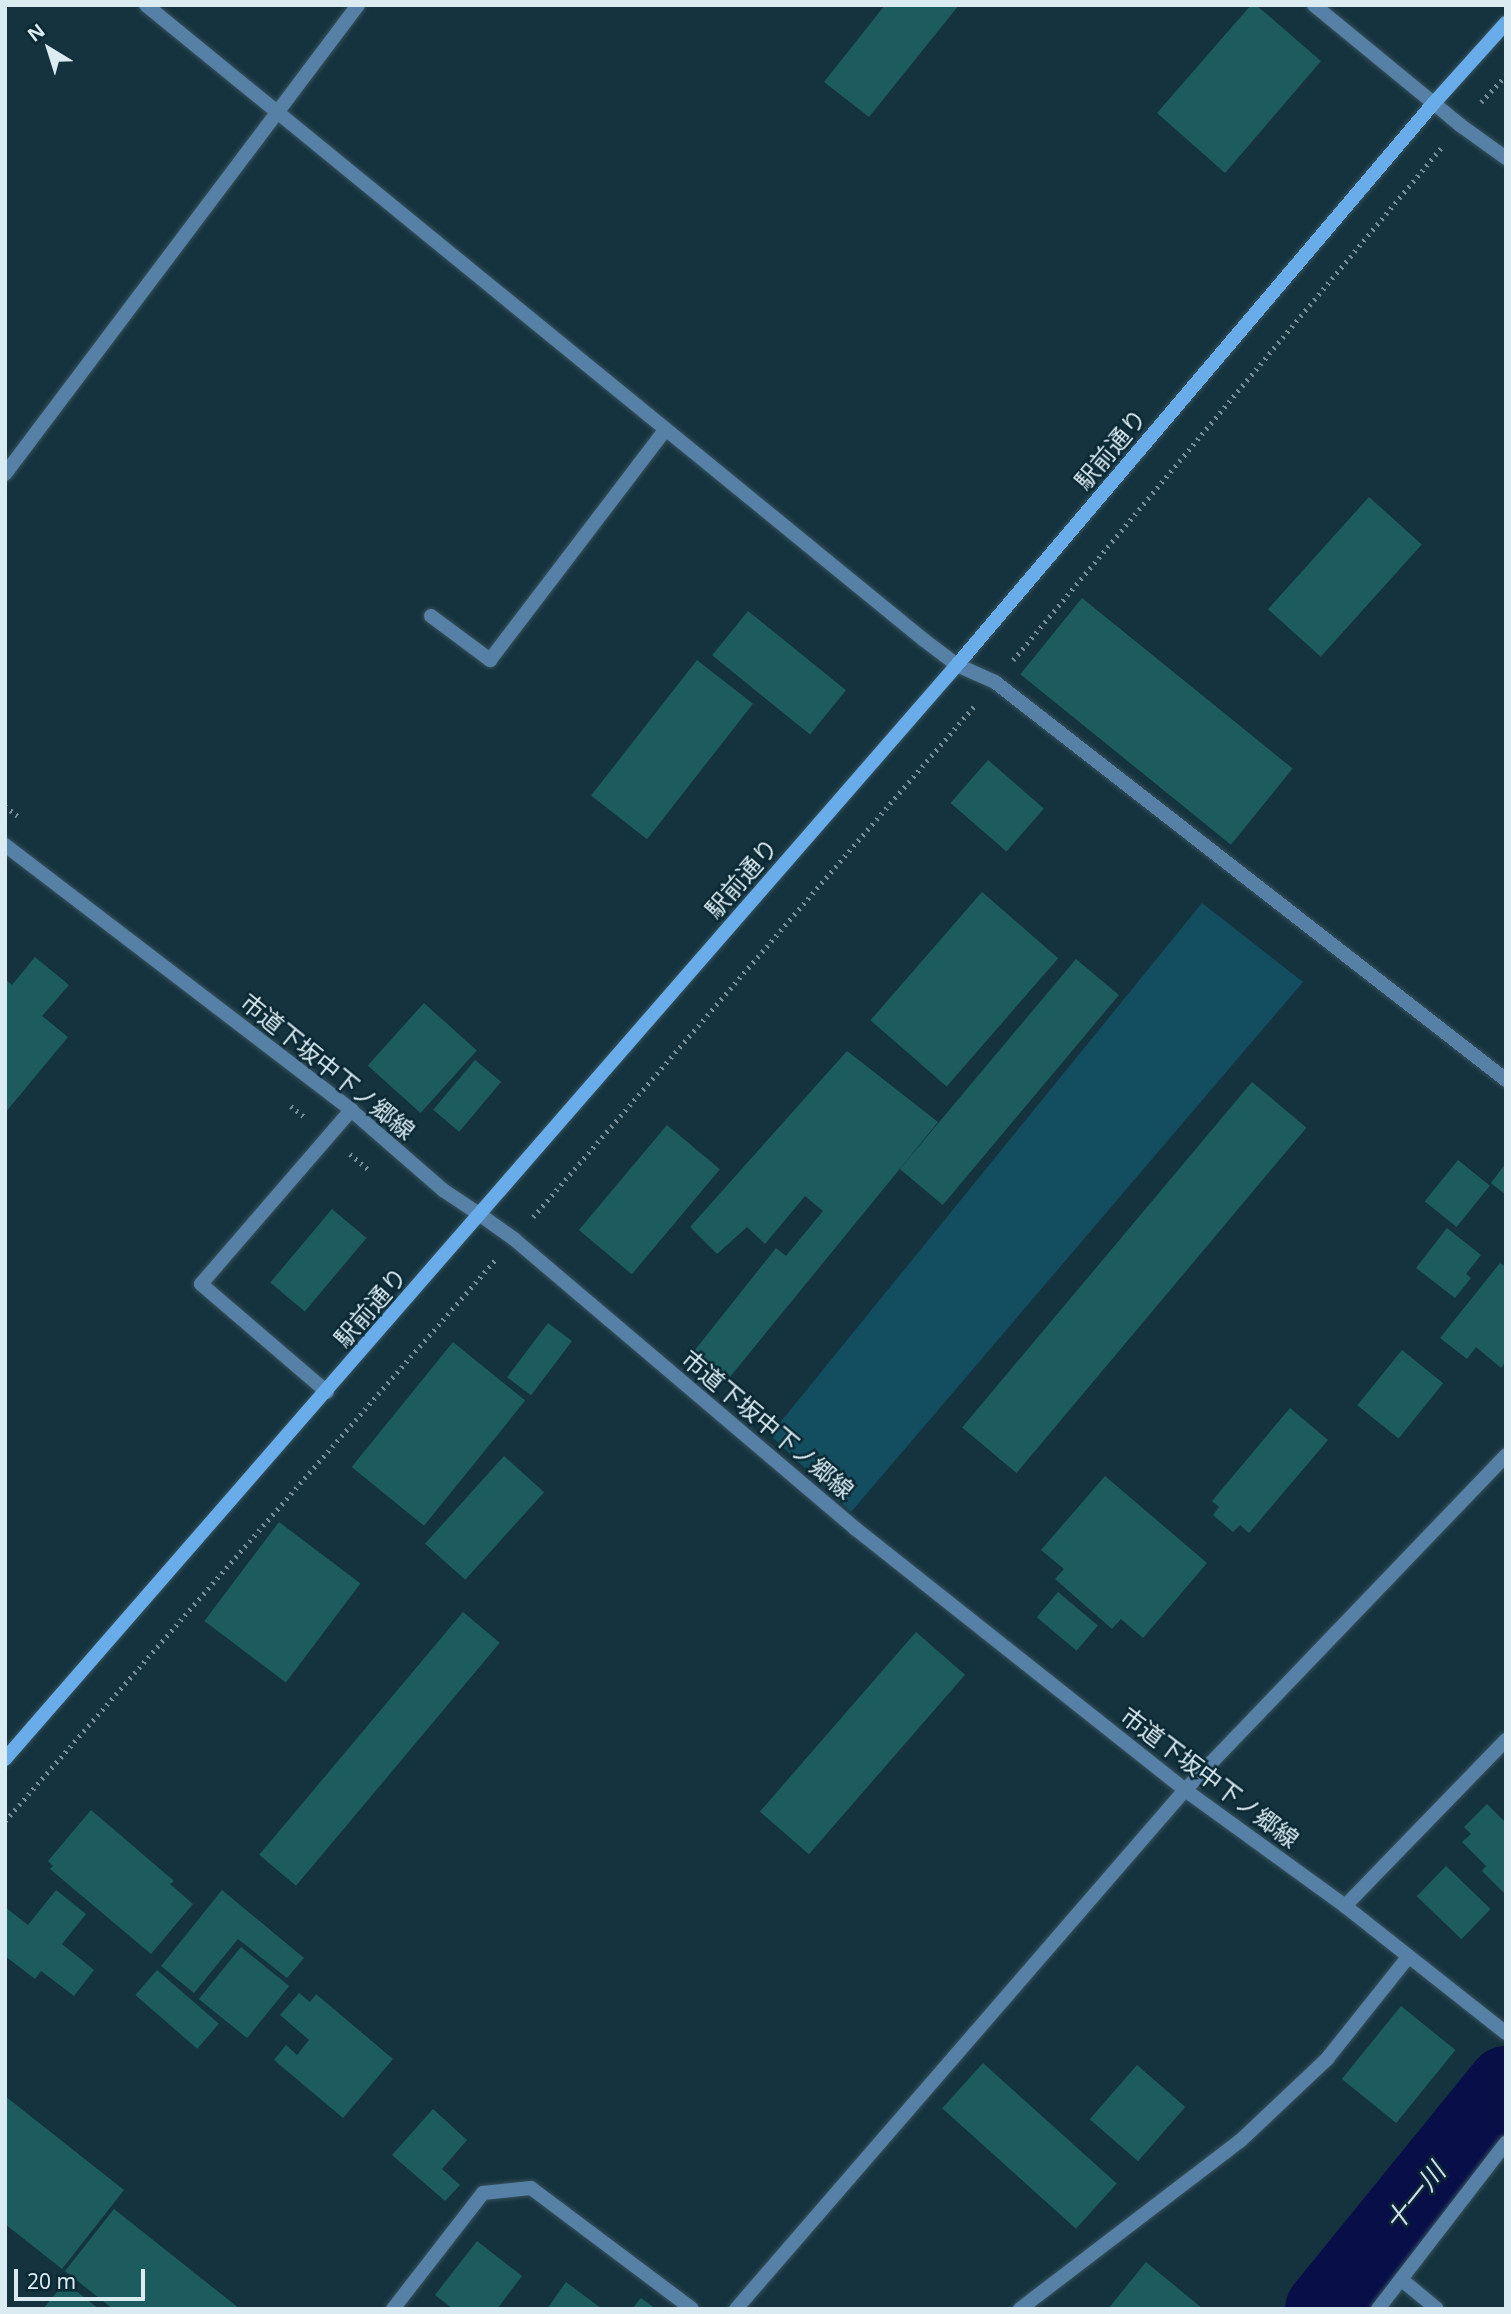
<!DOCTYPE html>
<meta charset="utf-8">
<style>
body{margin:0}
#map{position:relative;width:1511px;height:2314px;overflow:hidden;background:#15333e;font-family:"Noto Sans","Noto Sans JP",sans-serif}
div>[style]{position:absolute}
.green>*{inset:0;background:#134e60}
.river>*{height:79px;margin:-39.5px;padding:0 39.5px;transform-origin:39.5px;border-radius:39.5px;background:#080e48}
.building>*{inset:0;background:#1c5c5f;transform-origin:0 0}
.path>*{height:4.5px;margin-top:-2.25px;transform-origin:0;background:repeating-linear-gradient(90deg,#768d96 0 2px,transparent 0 7px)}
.roads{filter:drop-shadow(0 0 2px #35505b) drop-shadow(0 0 2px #35505b)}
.service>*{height:14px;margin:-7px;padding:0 7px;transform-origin:7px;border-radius:7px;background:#5680a5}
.minor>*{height:14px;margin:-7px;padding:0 7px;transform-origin:7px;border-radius:7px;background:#5680a5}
.tertiary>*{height:14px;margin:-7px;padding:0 7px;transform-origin:7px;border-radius:7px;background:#5680a5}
.secondary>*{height:14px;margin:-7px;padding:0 7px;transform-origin:7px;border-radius:7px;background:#68ade9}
span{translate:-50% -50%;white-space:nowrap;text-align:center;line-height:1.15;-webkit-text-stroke:5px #0a2934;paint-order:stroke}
.street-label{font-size:24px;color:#daebf2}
.water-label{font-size:26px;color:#d5dcef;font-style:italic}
.frame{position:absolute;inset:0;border:7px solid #daebf2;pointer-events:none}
.north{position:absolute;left:14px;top:14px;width:70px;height:70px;-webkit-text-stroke:5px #0a2934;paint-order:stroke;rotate:322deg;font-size:19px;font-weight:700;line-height:28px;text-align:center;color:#daebf2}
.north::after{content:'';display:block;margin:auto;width:24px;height:32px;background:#daebf2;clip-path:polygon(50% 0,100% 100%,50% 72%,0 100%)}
.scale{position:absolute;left:14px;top:2269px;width:131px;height:32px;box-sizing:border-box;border:4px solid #daebf2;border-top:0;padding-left:9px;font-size:21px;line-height:24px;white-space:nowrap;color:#daebf2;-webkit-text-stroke:5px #0a2934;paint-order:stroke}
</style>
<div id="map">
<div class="green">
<div style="clip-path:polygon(1202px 903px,1303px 982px,851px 1512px,770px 1435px)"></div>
</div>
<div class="river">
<div style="left:1324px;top:2309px;width:289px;rotate:-50.9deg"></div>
</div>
<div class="building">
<div style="clip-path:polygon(885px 5px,959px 5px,869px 117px,824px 82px)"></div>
<div style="clip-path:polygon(1251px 5px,1256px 5px,1321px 61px,1225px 173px,1157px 113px)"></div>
<div style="left:1369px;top:497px;width:71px;height:151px;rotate:42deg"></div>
<div style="left:1082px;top:598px;width:271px;height:98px;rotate:39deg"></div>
<div style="left:748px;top:611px;width:126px;height:57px;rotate:39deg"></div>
<div style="left:697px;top:660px;width:71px;height:172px;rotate:38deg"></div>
<div style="left:988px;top:760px;width:74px;height:57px;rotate:41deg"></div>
<div style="left:982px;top:892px;width:101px;height:170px;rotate:41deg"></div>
<div style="clip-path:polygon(35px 957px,69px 985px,42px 1016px,68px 1037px,5px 1113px,5px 979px,12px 985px)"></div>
<div style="left:1076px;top:959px;width:56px;height:274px;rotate:40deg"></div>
<div style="left:424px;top:1003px;width:71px;height:84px;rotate:42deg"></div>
<div style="clip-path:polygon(847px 1051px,938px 1122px,729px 1378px,691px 1355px,776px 1248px,786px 1256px,823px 1211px,805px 1196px,765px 1244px,747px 1227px,717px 1254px,690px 1227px)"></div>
<div style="left:475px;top:1060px;width:34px;height:65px;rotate:40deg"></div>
<div style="left:1252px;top:1082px;width:71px;height:451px;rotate:40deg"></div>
<div style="left:667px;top:1125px;width:69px;height:137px;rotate:40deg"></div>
<div style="left:1458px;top:1160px;width:41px;height:53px;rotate:39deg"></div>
<div style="clip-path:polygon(1506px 1163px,1506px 1195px,1491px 1183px)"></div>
<div style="left:332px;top:1209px;width:45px;height:96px;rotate:40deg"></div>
<div style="clip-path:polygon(1447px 1228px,1481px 1255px,1466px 1274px,1471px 1278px,1455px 1298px,1416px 1268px)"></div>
<div style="clip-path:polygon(1500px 1263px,1506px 1267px,1506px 1361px,1501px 1368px,1476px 1347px,1467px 1359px,1440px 1338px)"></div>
<div style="left:548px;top:1323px;width:30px;height:68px;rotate:37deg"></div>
<div style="left:453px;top:1342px;width:93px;height:161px;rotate:39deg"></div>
<div style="left:1402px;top:1350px;width:53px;height:71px;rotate:39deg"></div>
<div style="clip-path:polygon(1290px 1408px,1328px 1440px,1249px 1533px,1240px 1525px,1233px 1532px,1213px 1515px,1219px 1507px,1212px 1501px)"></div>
<div style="left:504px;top:1456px;width:54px;height:118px;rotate:42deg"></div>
<div style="clip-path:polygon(1105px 1476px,1207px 1563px,1143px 1638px,1121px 1619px,1112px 1629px,1055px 1579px,1064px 1569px,1041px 1550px)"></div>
<div style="left:279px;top:1522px;width:102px;height:124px;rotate:37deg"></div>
<div style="left:1058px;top:1592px;width:52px;height:33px;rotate:40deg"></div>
<div style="left:463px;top:1612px;width:48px;height:317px;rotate:40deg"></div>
<div style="left:916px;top:1632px;width:65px;height:238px;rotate:41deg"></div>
<div style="clip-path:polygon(1487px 1804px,1506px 1823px,1506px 1895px,1482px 1871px,1486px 1866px,1462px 1842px,1471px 1834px,1464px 1827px)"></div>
<div style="clip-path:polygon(91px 1810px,174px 1881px,170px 1884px,193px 1904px,151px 1954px,50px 1869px,53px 1866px,48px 1861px)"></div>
<div style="left:1446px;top:1866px;width:62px;height:42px;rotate:44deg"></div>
<div style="clip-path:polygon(56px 1890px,86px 1914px,62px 1944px,94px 1970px,74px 1996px,41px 1971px,35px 1979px,5px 1956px,5px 1907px,28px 1925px)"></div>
<div style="clip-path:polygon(222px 1890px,304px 1958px,287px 1978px,238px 1939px,194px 1993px,161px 1966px)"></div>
<div style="left:241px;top:1947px;width:62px;height:67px;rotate:39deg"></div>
<div style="left:157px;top:1970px;width:82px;height:33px;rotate:41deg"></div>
<div style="clip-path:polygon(299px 1993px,310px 2002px,316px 1994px,393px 2059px,343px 2118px,274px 2060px,286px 2045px,297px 2055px,309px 2040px,280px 2015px)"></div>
<div style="left:1401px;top:2006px;width:70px;height:94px;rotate:39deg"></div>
<div style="left:983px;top:2063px;width:180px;height:61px;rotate:42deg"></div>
<div style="left:1137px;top:2065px;width:64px;height:72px;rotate:41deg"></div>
<div style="clip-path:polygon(5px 2096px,124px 2190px,62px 2269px,5px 2224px)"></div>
<div style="clip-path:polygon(433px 2109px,467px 2140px,442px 2169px,460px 2185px,445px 2201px,392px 2155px)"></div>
<div style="clip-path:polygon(114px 2209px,240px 2309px,113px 2309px,65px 2271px)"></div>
<div style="clip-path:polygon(477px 2241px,522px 2276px,497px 2309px,453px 2309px,435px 2295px)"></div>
<div style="clip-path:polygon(1146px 2262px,1203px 2309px,1108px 2309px)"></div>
<div style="clip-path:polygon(65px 2282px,99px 2309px,43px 2309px)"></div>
<div style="clip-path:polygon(566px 2282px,602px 2309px,547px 2309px)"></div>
<div style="clip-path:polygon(641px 2298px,656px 2309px,632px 2309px)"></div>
</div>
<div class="path">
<div style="left:1481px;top:102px;width:37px;rotate:-47deg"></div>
<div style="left:1013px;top:660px;width:667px;rotate:-50.11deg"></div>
<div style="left:5px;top:806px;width:16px;rotate:38deg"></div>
<div style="left:291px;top:1106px;width:19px;rotate:39deg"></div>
<div style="left:350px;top:1154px;width:23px;rotate:40deg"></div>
<div style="left:533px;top:1217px;width:678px;rotate:-49.19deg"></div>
<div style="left:5px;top:1821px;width:745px;rotate:-48.86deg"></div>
</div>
<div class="roads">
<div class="service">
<div style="left:327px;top:1392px;width:166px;rotate:-139.4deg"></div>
<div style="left:201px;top:1284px;width:230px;rotate:-49.2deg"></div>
</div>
<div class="minor">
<div style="left:146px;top:5px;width:1004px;rotate:39.22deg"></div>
<div style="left:924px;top:640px;width:41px;rotate:37.1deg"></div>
<div style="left:957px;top:665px;width:42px;rotate:24.1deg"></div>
<div style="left:995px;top:682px;width:648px;rotate:37.91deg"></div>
<div style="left:1314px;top:5px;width:189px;rotate:39.4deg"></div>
<div style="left:1460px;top:125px;width:57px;rotate:35.7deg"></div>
<div style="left:5px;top:474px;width:587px;rotate:-53.03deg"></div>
<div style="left:431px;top:616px;width:74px;rotate:36.7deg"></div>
<div style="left:490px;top:660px;width:289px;rotate:-52.7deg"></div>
<div style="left:479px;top:1214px;width:43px;rotate:35.5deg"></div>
<div style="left:514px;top:1239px;width:448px;rotate:40.3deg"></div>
<div style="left:856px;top:1529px;width:420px;rotate:38.4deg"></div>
<div style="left:1185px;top:1790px;width:198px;rotate:35.9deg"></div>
<div style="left:1345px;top:1906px;width:205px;rotate:38.3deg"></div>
<div style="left:1345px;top:1906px;width:231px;rotate:-45.9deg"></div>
<div style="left:1402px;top:2280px;width:45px;rotate:39.6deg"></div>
<div style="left:393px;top:2309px;width:147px;rotate:-52.2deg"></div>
<div style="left:483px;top:2193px;width:48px;rotate:-5.9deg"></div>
<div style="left:531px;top:2188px;width:201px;rotate:36.9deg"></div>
<div style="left:736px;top:2309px;width:686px;rotate:-49.14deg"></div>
<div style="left:1185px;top:1790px;width:464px;rotate:-46.2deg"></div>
<div style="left:1020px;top:2309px;width:277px;rotate:-37.4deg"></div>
<div style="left:1240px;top:2141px;width:120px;rotate:-43.3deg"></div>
<div style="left:1327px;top:2059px;width:130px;rotate:-51.5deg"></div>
<div style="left:1378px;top:2309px;width:210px;rotate:-52.4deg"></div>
</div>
<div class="tertiary">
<div style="left:5px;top:845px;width:436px;rotate:37.4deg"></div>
<div style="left:351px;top:1110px;width:122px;rotate:41deg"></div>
<div style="left:443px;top:1190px;width:43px;rotate:33.7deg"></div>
</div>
<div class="secondary">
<div style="left:5px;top:1759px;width:1450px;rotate:-48.97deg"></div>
<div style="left:957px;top:665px;width:736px;rotate:-49.69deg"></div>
<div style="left:1433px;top:104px;width:109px;rotate:-48deg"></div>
</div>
</div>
<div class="street-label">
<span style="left:1110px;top:449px;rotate:-50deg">駅前通り</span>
<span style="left:741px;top:878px;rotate:-49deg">駅前通り</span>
<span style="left:328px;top:1066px;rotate:39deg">市道下坂中下ノ郷線</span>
<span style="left:370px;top:1307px;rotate:-49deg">駅前通り</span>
<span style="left:768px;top:1424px;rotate:40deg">市道下坂中下ノ郷線</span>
<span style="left:1210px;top:1777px;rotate:37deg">市道下坂中下ノ郷線</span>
</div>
<div class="water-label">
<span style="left:1415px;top:2197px;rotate:-51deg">十一川</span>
</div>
<div class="frame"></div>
<div class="north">N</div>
<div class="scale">20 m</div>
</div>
